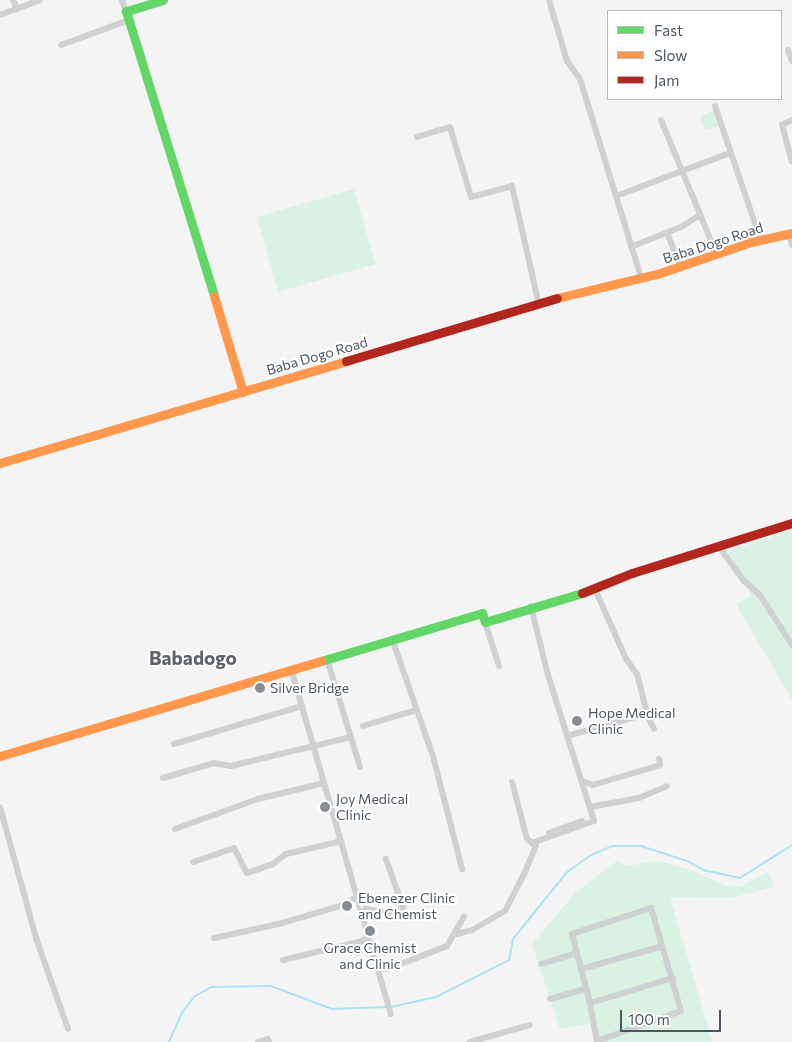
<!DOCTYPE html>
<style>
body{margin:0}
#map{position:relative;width:792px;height:1042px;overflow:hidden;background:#f4f4f4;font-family:Commissioner,sans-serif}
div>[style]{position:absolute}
.green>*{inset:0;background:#d9f2e3;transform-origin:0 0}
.stream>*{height:2px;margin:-1px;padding:0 1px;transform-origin:1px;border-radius:1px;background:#aee2f0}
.street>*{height:6px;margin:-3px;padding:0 3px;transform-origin:3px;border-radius:3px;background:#ced0d2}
.fast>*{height:9px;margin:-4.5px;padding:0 4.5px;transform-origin:4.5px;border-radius:4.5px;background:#63d668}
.slow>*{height:9px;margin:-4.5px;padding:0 4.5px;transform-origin:4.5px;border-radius:4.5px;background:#ff974d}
.jam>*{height:9px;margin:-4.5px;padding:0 4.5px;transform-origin:4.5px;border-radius:4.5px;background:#b3261e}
.dots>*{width:14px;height:14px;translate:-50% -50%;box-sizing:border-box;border:2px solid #fff;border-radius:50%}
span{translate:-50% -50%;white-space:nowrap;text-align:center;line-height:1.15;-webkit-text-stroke:4px #fff;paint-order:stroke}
.street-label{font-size:14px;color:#4a5661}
.poi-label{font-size:14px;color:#4a5661}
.left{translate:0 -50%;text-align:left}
.district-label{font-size:19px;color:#5f6368;font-weight:700}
.legend{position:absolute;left:607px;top:10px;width:175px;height:90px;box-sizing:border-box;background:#fff;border:1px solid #b7bbc0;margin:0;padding:6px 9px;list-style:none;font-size:15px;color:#4a5661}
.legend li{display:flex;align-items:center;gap:10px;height:25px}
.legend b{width:25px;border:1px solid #b7bbc0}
.scale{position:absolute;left:620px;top:1010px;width:101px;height:22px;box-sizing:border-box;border:2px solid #4a5661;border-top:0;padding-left:6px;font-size:15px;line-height:18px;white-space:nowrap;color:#4a5661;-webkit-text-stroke:4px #fff;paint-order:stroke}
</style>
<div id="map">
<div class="green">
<div style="clip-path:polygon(715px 110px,720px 126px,705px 130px,700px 116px)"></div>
<div style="left:354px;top:189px;width:78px;height:101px;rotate:74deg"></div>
<div style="clip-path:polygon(792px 530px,792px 700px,736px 604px,751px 595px,728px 551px)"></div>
<div style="clip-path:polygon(617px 861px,627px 866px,657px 861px,688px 869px,724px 885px,740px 887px,768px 872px,774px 887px,730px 898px,670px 897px,712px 1042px,597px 1042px,596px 1023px,560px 1029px,532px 944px,576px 892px)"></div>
</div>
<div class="stream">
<div style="left:391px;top:1007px;width:46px;rotate:-12.5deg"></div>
<div style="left:436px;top:997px;width:82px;rotate:-26.9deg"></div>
<div style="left:509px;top:960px;width:21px;rotate:-79deg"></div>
<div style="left:513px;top:939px;width:85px;rotate:-51.2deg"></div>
<div style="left:566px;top:873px;width:29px;rotate:-36deg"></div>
<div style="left:589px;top:856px;width:26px;rotate:-23deg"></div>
<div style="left:613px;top:846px;width:28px"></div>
<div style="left:641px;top:846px;width:48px;rotate:18.1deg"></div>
<div style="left:687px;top:861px;width:18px;rotate:29deg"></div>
<div style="left:703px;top:870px;width:38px;rotate:12deg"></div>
<div style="left:740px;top:878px;width:62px;rotate:-32.4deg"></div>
<div style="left:169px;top:1042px;width:34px;rotate:-66deg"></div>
<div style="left:183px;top:1011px;width:19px;rotate:-51deg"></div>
<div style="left:195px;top:996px;width:18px;rotate:-29deg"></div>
<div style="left:211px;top:987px;width:60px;rotate:-1deg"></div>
<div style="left:271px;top:986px;width:65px;rotate:20.7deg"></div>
<div style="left:332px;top:1009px;width:54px;rotate:-2.1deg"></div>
</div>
<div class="street">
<div style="left:13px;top:0;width:10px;rotate:66deg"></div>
<div style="left:122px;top:0;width:12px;rotate:70deg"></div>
<div style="left:549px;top:0;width:64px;rotate:73.6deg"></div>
<div style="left:567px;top:61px;width:22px;rotate:54deg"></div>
<div style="left:580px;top:79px;width:207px;rotate:72.9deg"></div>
<div style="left:0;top:15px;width:43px;rotate:-20.6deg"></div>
<div style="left:61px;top:45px;width:72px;rotate:-20.2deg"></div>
<div style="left:788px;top:50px;width:12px;rotate:70deg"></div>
<div style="left:715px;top:106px;width:143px;rotate:71.2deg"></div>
<div style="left:661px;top:120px;width:144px;rotate:67.5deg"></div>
<div style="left:792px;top:120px;width:11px;rotate:153deg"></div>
<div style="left:782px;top:125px;width:38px;rotate:75deg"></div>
<div style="left:417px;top:137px;width:34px;rotate:-17deg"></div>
<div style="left:450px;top:127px;width:73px;rotate:73.3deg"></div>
<div style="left:471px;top:197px;width:42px;rotate:-15deg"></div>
<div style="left:512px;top:186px;width:122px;rotate:77.2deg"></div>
<div style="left:616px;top:196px;width:122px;rotate:-20.7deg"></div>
<div style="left:667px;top:233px;width:36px;rotate:67deg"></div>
<div style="left:789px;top:234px;width:11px;rotate:75deg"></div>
<div style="left:631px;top:247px;width:56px;rotate:-22deg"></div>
<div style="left:683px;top:226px;width:20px;rotate:-33deg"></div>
<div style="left:720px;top:548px;width:41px;rotate:54deg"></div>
<div style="left:744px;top:581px;width:21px;rotate:41deg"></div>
<div style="left:760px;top:595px;width:59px;rotate:57.4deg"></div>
<div style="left:595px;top:589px;width:77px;rotate:66.1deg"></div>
<div style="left:626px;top:659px;width:19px;rotate:54deg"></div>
<div style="left:637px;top:674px;width:44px;rotate:75.7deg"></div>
<div style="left:648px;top:717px;width:13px;rotate:63deg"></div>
<div style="left:531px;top:606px;width:71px;rotate:76.2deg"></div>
<div style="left:548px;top:675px;width:153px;rotate:72.5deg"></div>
<div style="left:594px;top:821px;width:66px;rotate:160.5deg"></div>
<div style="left:485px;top:622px;width:46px;rotate:72.3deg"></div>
<div style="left:392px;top:639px;width:124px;rotate:70.7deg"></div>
<div style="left:433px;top:756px;width:117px;rotate:75.6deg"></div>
<div style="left:327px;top:659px;width:113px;rotate:73deg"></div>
<div style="left:292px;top:672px;width:356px;rotate:73.9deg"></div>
<div style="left:363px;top:726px;width:55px;rotate:-16.8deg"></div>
<div style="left:567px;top:736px;width:83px;rotate:-15.4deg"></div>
<div style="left:174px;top:744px;width:134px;rotate:-16.5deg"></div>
<div style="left:163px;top:778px;width:53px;rotate:-16.4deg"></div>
<div style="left:214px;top:763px;width:17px;rotate:10deg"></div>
<div style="left:231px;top:766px;width:123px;rotate:-13.6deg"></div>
<div style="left:582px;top:781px;width:12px;rotate:20deg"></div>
<div style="left:593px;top:785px;width:70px;rotate:-16.6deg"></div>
<div style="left:660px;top:765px;width:6px;rotate:-99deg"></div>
<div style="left:512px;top:782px;width:59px;rotate:75.3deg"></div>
<div style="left:527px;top:839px;width:10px;rotate:37deg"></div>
<div style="left:0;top:807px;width:136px;rotate:74.6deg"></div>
<div style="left:36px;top:938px;width:96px;rotate:70.6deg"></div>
<div style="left:590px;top:807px;width:50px;rotate:-10.4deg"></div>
<div style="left:639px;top:798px;width:30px;rotate:-23deg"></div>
<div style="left:175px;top:829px;width:88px;rotate:-19.9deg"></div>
<div style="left:258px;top:799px;width:68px;rotate:-13.6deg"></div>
<div style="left:549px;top:833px;width:35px;rotate:-20deg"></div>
<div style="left:193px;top:862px;width:43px;rotate:-18.9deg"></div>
<div style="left:234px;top:848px;width:28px;rotate:63deg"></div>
<div style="left:247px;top:873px;width:28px;rotate:-19deg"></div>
<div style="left:273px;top:864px;width:16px;rotate:-38deg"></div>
<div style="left:286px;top:854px;width:57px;rotate:-13.1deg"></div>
<div style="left:361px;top:908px;width:27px;rotate:10deg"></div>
<div style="left:388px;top:913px;width:16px;rotate:-22deg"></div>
<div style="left:403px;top:907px;width:51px;rotate:-109.5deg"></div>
<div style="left:457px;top:934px;width:16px;rotate:-15deg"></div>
<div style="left:472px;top:930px;width:38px;rotate:-30deg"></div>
<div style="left:505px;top:911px;width:42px;rotate:-62.8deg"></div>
<div style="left:524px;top:874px;width:30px;rotate:-67deg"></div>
<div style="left:536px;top:846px;width:4px;rotate:-117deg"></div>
<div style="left:214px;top:938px;width:66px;rotate:-12.2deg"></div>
<div style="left:279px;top:924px;width:64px;rotate:-16.4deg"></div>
<div style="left:340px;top:906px;width:20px;rotate:-27deg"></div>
<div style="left:283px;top:960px;width:81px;rotate:-13.5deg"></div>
<div style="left:362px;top:941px;width:10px;rotate:-37deg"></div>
<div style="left:541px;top:964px;width:37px;rotate:-17deg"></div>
<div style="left:377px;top:969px;width:11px"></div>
<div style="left:388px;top:969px;width:63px;rotate:-21.3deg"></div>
<div style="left:447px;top:946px;width:34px;rotate:-60deg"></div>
<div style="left:581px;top:969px;width:85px;rotate:-15.7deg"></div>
<div style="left:550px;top:999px;width:37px;rotate:-16deg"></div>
<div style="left:590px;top:1003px;width:87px;rotate:-16.8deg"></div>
<div style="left:597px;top:1041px;width:89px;rotate:-19.7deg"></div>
<div style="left:681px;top:1011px;width:107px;rotate:-106.2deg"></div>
<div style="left:651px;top:908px;width:83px;rotate:161.8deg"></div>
<div style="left:572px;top:934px;width:71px;rotate:75.4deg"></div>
<div style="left:590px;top:1003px;width:39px;rotate:80deg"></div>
<div style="left:597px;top:1041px;width:1px;rotate:45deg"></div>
<div style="left:258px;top:1042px;width:10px;rotate:-17deg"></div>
<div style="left:268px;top:1039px;width:3px;rotate:72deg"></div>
<div style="left:470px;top:1042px;width:62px;rotate:-15.8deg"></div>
</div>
<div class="fast">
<div style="left:163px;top:0;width:39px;rotate:163deg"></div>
<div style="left:126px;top:11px;width:298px;rotate:72.8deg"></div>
<div style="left:321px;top:661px;width:168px;rotate:-16.6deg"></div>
<div style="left:482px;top:613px;width:9px;rotate:72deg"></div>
<div style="left:485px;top:622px;width:101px;rotate:-16.6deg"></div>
</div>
<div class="slow">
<div style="left:214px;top:296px;width:100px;rotate:73.2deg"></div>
<div style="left:557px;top:298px;width:106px;rotate:-13.6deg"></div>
<div style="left:660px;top:273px;width:96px;rotate:-18.8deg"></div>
<div style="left:751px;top:242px;width:42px;rotate:-12.4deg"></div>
<div style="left:0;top:463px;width:361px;rotate:-16.4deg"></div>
<div style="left:0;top:756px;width:335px;rotate:-16.5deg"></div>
</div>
<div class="jam">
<div style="left:346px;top:361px;width:220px;rotate:-16.6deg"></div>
<div style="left:582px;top:593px;width:54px;rotate:-21.8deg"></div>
<div style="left:632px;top:573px;width:168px;rotate:-17.4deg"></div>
</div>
<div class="dots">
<div style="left:260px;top:688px;background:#868d94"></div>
<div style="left:577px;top:721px;background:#868d94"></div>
<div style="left:325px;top:807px;background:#868d94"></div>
<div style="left:347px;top:906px;background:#868d94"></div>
<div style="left:370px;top:931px;background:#868d94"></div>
</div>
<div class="street-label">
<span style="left:713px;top:243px;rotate:-18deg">Baba Dogo Road</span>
<span style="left:317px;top:356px;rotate:-16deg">Baba Dogo Road</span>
</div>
<div class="poi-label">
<span class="left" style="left:270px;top:688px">Silver Bridge</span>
<span class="left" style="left:588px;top:721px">Hope Medical<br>Clinic</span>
<span class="left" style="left:336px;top:807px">Joy Medical<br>Clinic</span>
<span class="left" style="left:358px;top:906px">Ebenezer Clinic<br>and Chemist</span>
<span style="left:370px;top:956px">Grace Chemist<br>and Clinic</span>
</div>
<div class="district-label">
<span style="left:193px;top:658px">Babadogo</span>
</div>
<ul class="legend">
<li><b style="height:6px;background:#63d668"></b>Fast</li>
<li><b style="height:6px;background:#ff974d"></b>Slow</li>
<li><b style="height:6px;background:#b3261e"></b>Jam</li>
</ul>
<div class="scale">100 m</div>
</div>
